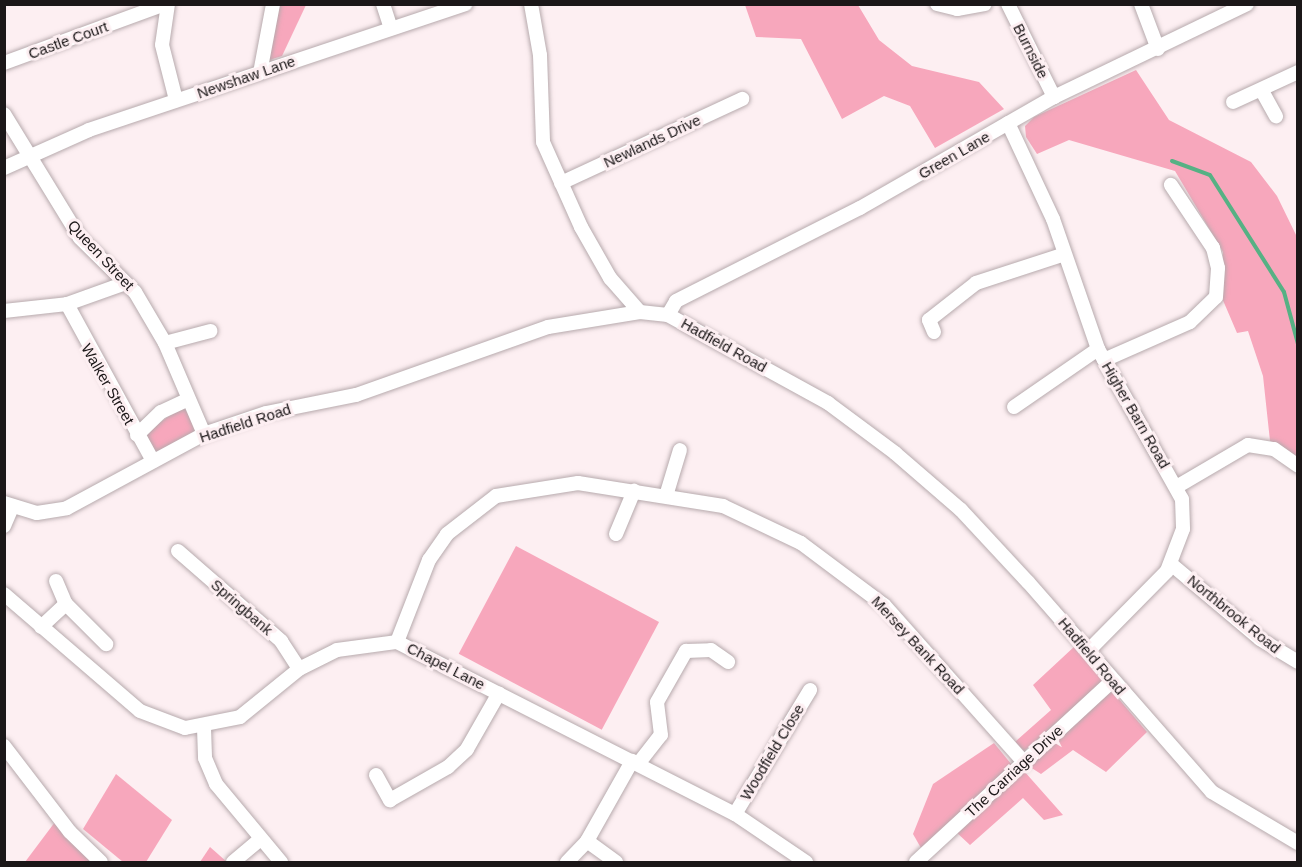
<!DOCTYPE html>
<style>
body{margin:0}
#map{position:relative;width:1302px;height:867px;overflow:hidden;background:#fdeff2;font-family:Arial,sans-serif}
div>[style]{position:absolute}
.green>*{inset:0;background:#f7a7bc;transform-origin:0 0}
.stream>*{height:4px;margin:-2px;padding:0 2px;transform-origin:2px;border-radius:2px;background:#56b184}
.roads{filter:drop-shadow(0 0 2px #b7aaad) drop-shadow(0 0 2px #b7aaad)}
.minor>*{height:14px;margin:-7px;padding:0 7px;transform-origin:7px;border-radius:7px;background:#fff}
span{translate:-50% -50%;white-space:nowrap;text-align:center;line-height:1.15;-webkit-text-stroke:6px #fdeff2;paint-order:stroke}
.street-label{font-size:15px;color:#1b1718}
.frame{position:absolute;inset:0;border:6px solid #1b1718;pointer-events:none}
</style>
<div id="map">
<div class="green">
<div style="clip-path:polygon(280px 5px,306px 5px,282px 56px,266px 61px)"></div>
<div style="clip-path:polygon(745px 5px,858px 5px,879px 40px,912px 66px,979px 82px,1004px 109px,935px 148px,910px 106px,884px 96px,842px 119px,801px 39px,756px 37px)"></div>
<div style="clip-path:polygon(1136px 70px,1169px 120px,1251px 162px,1277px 196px,1297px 237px,1297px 457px,1270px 441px,1263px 376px,1248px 331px,1237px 333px,1222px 298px,1223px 252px,1175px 171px,1069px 140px,1037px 154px,1026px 137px,1025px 126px,1034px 117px)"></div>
<div style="clip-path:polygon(185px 404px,200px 433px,155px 456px,142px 436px)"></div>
<div style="left:516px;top:546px;width:162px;height:122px;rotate:28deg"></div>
<div style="clip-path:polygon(1076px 645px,1104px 681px,1024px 751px,1015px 742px,1051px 710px,1033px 685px)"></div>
<div style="clip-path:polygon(1112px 691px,1147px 732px,1106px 772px,1073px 750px,1041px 774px,1027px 765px)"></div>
<div style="clip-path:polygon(994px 743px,1012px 765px,921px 848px,913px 834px,933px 784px)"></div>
<div style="clip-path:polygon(1024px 771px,1063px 815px,1044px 820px,1023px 798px,970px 845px,956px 832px)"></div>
<div style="clip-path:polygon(116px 774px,172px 820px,146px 862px,123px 862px,83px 829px)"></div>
<div style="clip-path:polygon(58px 818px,108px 862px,25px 862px)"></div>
<div style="clip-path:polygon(210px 847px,227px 862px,200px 862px)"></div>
</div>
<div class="stream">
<div style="left:1172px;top:161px;width:40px;rotate:20.2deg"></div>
<div style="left:1210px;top:175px;width:138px;rotate:57.7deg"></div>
<div style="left:1284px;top:292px;width:54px;rotate:74.9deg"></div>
</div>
<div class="roads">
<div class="minor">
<div style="left:168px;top:4px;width:41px;rotate:98.3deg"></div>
<div style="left:162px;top:45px;width:57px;rotate:75.7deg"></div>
<div style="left:383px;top:4px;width:23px;rotate:72deg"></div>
<div style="left:531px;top:4px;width:52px;rotate:80deg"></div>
<div style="left:540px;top:55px;width:87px;rotate:88deg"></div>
<div style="left:543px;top:142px;width:93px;rotate:65.9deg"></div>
<div style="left:581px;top:227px;width:59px;rotate:60.4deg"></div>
<div style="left:610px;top:278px;width:45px;rotate:48.6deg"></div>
<div style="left:937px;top:4px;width:21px;rotate:14deg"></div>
<div style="left:957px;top:9px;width:28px;rotate:-10deg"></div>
<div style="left:1008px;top:4px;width:104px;rotate:63.7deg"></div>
<div style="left:1141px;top:4px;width:48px;rotate:69.3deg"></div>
<div style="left:4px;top:63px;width:171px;rotate:-20.1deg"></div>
<div style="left:260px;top:73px;width:70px;rotate:-79.3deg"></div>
<div style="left:1262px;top:91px;width:29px;rotate:61deg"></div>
<div style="left:1233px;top:102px;width:72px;rotate:-24.8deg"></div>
<div style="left:4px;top:114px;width:145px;rotate:58.5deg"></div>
<div style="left:80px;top:238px;width:77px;rotate:44.5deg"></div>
<div style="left:135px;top:292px;width:59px;rotate:59.5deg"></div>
<div style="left:165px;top:343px;width:99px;rotate:66.8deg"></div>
<div style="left:1008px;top:123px;width:106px;rotate:64.9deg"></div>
<div style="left:1053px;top:219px;width:138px;rotate:70.9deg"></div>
<div style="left:1098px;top:349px;width:172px;rotate:60.8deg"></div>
<div style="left:1182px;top:499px;width:30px;rotate:88deg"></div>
<div style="left:1183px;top:529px;width:45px;rotate:110.9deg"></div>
<div style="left:1167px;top:571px;width:112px;rotate:134.6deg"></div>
<div style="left:4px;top:168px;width:93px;rotate:-24.1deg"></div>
<div style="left:89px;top:130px;width:397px;rotate:-18.5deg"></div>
<div style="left:561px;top:183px;width:200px;rotate:-24.9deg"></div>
<div style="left:67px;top:304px;width:179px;rotate:61.3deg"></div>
<div style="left:4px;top:311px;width:63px;rotate:-6.3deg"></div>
<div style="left:67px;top:304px;width:59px;rotate:-19.7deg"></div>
<div style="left:668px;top:315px;width:16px;rotate:-60deg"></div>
<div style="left:676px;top:301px;width:206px;rotate:-26.8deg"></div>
<div style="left:860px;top:208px;width:224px;rotate:-29.8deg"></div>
<div style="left:1054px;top:97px;width:214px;rotate:-25.7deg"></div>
<div style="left:934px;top:332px;width:13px;rotate:-113deg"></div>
<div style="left:929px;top:320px;width:60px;rotate:-38.2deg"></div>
<div style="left:976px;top:283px;width:90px;rotate:-18deg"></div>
<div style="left:165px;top:343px;width:47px;rotate:-14.9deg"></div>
<div style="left:1104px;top:360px;width:94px;rotate:-23.8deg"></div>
<div style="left:1190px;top:322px;width:36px;rotate:-44deg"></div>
<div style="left:1216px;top:297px;width:29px;rotate:-86deg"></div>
<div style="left:1218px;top:268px;width:21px;rotate:-104deg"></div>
<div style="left:1213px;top:248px;width:76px;rotate:-123.7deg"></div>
<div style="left:1014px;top:407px;width:102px;rotate:-34.6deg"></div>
<div style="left:137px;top:435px;width:33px;rotate:-44deg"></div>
<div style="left:161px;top:412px;width:29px;rotate:-25deg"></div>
<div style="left:1178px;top:486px;width:81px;rotate:-30.4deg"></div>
<div style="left:1248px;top:445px;width:26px;rotate:9deg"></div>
<div style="left:1274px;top:449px;width:29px;rotate:35deg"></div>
<div style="left:666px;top:496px;width:48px;rotate:-73.1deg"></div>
<div style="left:4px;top:503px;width:34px;rotate:17deg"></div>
<div style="left:37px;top:513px;width:30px;rotate:-9deg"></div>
<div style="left:67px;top:508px;width:156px;rotate:-28.4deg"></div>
<div style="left:204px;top:434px;width:65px;rotate:-18.7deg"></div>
<div style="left:266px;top:413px;width:92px;rotate:-11.3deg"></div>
<div style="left:356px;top:395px;width:204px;rotate:-19.5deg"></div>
<div style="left:548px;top:327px;width:93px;rotate:-9.3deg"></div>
<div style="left:640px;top:312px;width:28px;rotate:6deg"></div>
<div style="left:668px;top:315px;width:183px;rotate:28.8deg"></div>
<div style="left:828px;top:403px;width:84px;rotate:36.7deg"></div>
<div style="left:895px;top:453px;width:87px;rotate:40.8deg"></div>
<div style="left:961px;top:510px;width:98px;rotate:47.1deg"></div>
<div style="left:1028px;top:582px;width:279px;rotate:48.8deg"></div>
<div style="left:1212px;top:792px;width:100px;rotate:30.7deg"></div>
<div style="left:4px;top:526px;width:21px;rotate:-67deg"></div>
<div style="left:616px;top:534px;width:47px;rotate:-67.3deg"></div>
<div style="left:178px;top:551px;width:137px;rotate:41.1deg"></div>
<div style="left:281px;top:641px;width:33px;rotate:57deg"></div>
<div style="left:1171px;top:564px;width:116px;rotate:40.1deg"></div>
<div style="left:1260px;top:639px;width:44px;rotate:31.2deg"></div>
<div style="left:56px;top:581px;width:25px;rotate:67deg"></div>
<div style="left:66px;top:604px;width:57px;rotate:45deg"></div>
<div style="left:4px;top:594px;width:179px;rotate:40.7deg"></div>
<div style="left:140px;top:711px;width:48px;rotate:20.7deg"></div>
<div style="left:185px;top:728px;width:56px;rotate:-11.3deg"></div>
<div style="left:240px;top:717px;width:76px;rotate:-39.1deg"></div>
<div style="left:299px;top:669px;width:42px;rotate:-26.6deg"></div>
<div style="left:337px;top:650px;width:61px;rotate:-7.6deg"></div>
<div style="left:397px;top:642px;width:379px;rotate:27deg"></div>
<div style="left:735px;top:814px;width:86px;rotate:34.1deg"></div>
<div style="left:41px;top:627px;width:34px;rotate:-43deg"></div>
<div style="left:397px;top:642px;width:88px;rotate:-68.7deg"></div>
<div style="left:429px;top:560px;width:32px;rotate:-55deg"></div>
<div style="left:447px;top:534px;width:62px;rotate:-37.8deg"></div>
<div style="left:496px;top:496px;width:83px;rotate:-9deg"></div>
<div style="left:578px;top:483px;width:147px;rotate:9deg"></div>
<div style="left:723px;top:506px;width:86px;rotate:25.4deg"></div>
<div style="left:801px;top:543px;width:104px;rotate:36.8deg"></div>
<div style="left:884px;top:605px;width:209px;rotate:48.3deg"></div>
<div style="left:204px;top:728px;width:30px;rotate:88deg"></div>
<div style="left:205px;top:758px;width:28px;rotate:67deg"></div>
<div style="left:216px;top:784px;width:102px;rotate:50.2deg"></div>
<div style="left:4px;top:746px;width:108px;rotate:52.5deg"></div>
<div style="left:70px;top:832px;width:43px;rotate:44.1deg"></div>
<div style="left:638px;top:764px;width:37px;rotate:-52deg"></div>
<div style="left:661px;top:735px;width:33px;rotate:-97deg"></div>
<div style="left:657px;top:702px;width:59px;rotate:-60.4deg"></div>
<div style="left:686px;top:651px;width:25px;rotate:-2deg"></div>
<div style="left:711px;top:650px;width:21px;rotate:35deg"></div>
<div style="left:376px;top:775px;width:29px;rotate:61deg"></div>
<div style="left:390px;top:800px;width:67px;rotate:-29.6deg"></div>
<div style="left:448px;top:767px;width:26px;rotate:-43deg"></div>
<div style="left:467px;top:749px;width:64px;rotate:-60.3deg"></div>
<div style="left:735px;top:814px;width:145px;rotate:-58.8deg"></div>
<div style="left:587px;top:841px;width:36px;rotate:36deg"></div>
<div style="left:233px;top:862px;width:33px;rotate:-40deg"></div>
<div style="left:567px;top:862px;width:29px;rotate:-46deg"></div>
<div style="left:587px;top:841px;width:92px;rotate:-60.6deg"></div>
<div style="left:916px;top:862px;width:268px;rotate:-42.7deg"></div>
</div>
</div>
<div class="street-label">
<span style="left:68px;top:40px;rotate:-20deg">Castle Court</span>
<span style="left:1031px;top:51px;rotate:63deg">Burnside</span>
<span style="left:246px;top:77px;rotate:-19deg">Newshaw Lane</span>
<span style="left:652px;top:141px;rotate:-25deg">Newlands Drive</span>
<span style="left:954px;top:155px;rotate:-30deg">Green Lane</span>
<span style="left:101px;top:255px;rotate:47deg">Queen Street</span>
<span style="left:724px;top:345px;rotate:29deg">Hadfield Road</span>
<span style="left:108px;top:384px;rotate:60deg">Walker Street</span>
<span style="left:1136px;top:415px;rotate:60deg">Higher Barn Road</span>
<span style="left:245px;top:423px;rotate:-18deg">Hadfield Road</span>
<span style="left:242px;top:607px;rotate:41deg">Springbank</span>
<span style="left:1234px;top:614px;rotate:39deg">Northbrook Road</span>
<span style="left:918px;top:645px;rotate:47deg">Mersey Bank Road</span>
<span style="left:1092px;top:656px;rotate:50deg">Hadfield Road</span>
<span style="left:446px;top:666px;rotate:27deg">Chapel Lane</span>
<span style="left:772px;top:752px;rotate:-59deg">Woodfield Close</span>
<span style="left:1014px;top:771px;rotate:-43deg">The Carriage Drive</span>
</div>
<div class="frame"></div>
</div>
